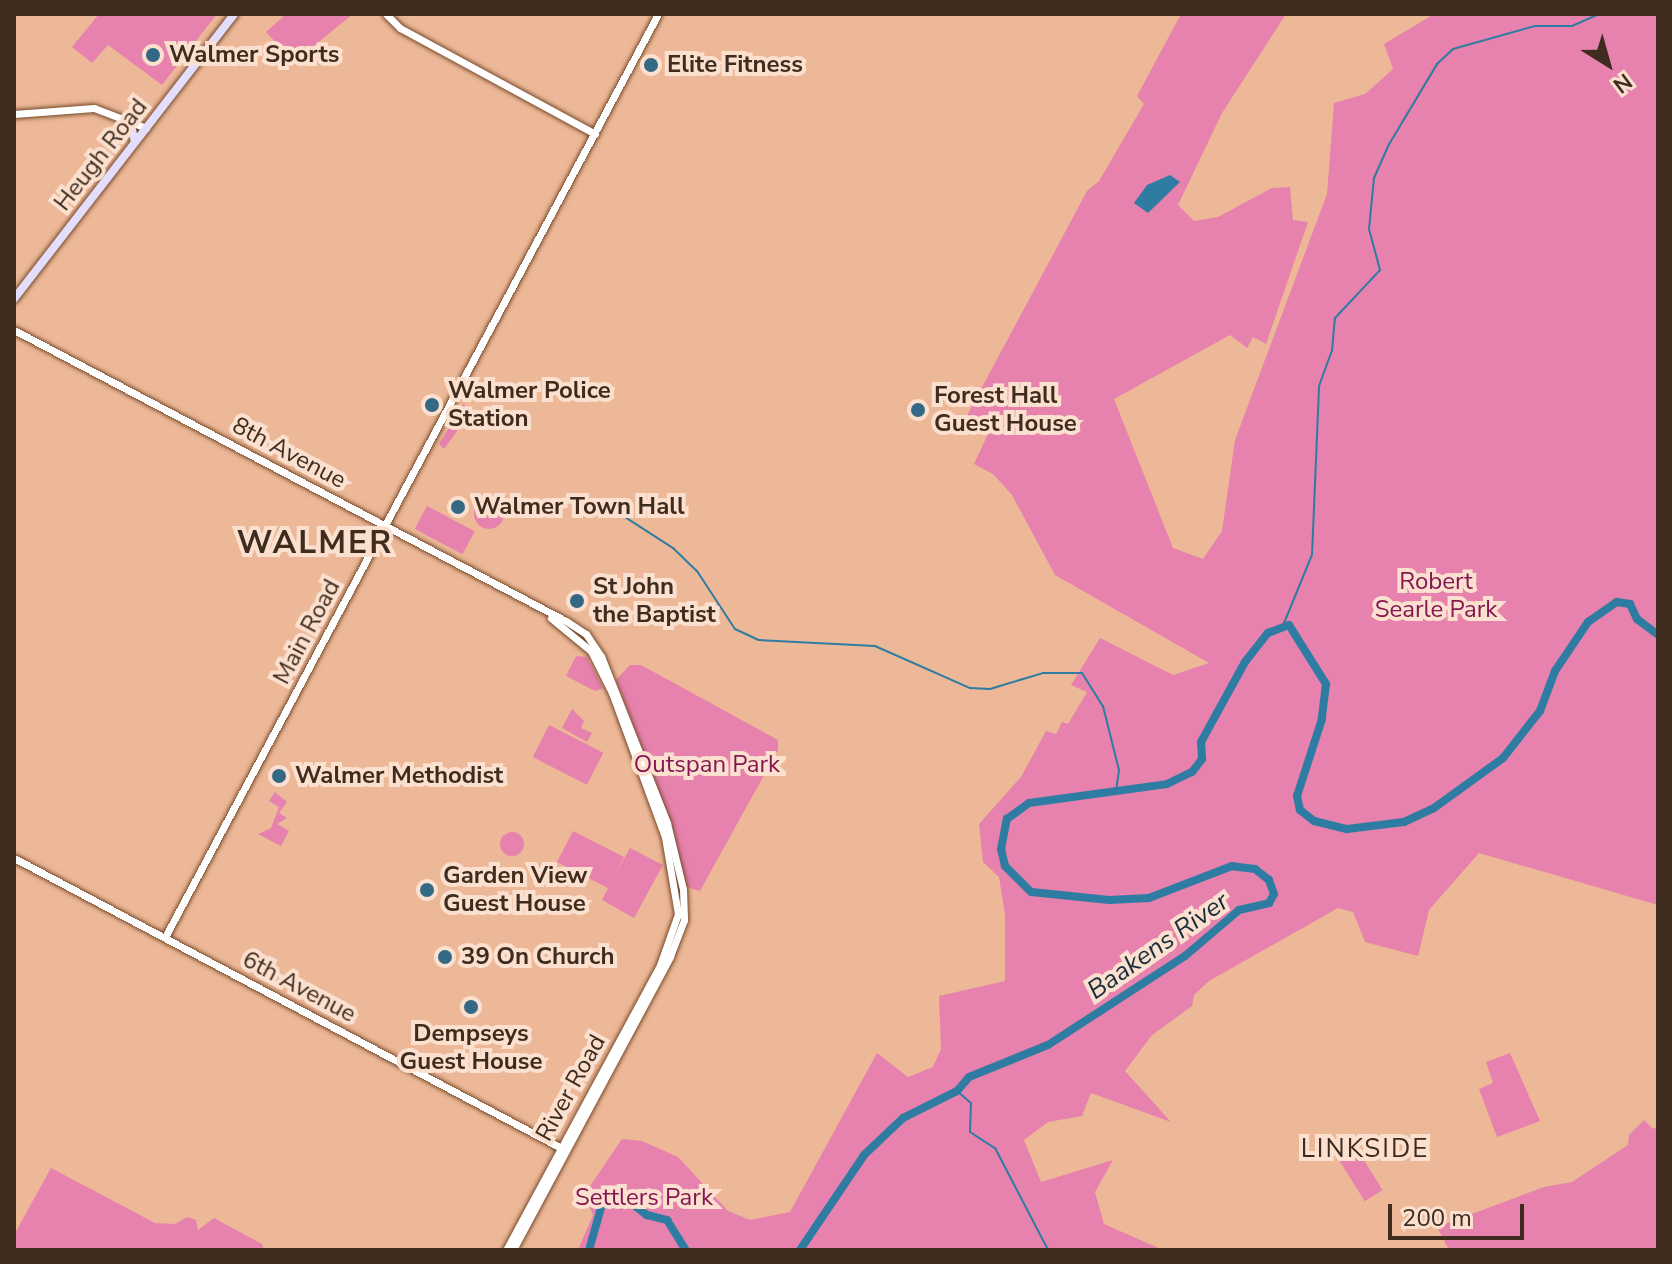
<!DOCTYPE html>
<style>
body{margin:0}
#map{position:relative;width:1672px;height:1264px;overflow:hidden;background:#edb897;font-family:"Nunito Sans",sans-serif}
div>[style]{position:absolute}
.green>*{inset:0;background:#e781ad;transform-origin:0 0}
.round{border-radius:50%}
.water>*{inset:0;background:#2e7ca2}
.stream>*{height:2px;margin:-1px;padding:0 1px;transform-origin:1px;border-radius:1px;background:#2e7ca2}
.river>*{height:8px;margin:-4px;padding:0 4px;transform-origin:4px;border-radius:4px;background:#2e7ca2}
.roads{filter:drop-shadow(0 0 2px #774a2b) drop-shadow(0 0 2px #774a2b)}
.secondary>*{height:7px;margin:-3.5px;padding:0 3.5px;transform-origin:3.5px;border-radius:3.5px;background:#fff}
.primary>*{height:8px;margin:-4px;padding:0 4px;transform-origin:4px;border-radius:4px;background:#e3defb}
.dots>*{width:22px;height:22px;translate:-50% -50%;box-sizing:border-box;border:4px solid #fbe0cf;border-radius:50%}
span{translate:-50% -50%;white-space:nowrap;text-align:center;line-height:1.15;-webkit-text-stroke:8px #fbe0cf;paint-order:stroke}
.poi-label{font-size:24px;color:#402c1e;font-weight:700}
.left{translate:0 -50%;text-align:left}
.street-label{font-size:24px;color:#402c1e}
.park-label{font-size:24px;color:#841751}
.water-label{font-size:26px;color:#162d3a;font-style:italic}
.neighbourhood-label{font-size:26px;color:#402c1e;letter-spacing:2px}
.district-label{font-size:32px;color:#402c1e;font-weight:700;letter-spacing:2px}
.frame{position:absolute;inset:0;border:16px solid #402c1e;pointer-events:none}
.north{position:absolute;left:1568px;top:24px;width:80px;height:80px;-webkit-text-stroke:6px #fbe0cf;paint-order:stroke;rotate:143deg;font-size:22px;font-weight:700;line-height:32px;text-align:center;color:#402c1e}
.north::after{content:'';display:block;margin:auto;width:28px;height:36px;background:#402c1e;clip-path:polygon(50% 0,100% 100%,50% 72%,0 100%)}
.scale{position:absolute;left:1388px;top:1204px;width:136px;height:36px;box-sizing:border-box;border:4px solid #402c1e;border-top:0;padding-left:10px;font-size:24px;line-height:28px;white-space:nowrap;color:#402c1e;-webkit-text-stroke:6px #fbe0cf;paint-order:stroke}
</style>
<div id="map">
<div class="green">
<div style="clip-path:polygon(99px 14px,217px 14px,162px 85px,108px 45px,92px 63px,72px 47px)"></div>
<div style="clip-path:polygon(286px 14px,353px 14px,294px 62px,266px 32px)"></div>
<div style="clip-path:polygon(1181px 14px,1286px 14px,1222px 113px,1178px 205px,1194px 221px,1218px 217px,1272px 188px,1290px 187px,1293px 220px,1308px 222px,1266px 344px,1253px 337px,1247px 348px,1230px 335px,1114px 399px,1173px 548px,1203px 559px,1222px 531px,1235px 440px,1327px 194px,1334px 103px,1365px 94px,1393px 69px,1384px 44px,1434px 14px,1658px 14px,1658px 905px,1479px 853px,1429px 910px,1418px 956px,1365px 942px,1353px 912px,1338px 908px,1209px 981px,1194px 995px,1192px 1006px,1152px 1035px,1125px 1071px,1171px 1122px,1091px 1093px,1082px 1116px,1048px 1122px,1024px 1140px,1041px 1182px,1113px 1160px,1095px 1192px,1104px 1224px,1163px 1250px,578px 1250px,593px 1215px,584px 1195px,622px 1139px,642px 1141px,678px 1157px,728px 1211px,750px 1220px,790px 1212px,877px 1053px,908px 1077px,933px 1067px,941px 1049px,939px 996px,1005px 981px,1005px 915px,999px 877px,983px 862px,979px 824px,1021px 777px,1046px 731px,1056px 734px,1062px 722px,1068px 724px,1087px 692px,1071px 685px,1100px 638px,1173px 675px,1209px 663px,1055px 575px,1012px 495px,993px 474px,974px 464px,988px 434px,964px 421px,1087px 191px,1099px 181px,1144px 104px,1137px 96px)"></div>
<div style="clip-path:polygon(464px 403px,468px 416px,444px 449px,439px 444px)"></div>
<div class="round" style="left:474px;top:499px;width:30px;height:30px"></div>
<div style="left:427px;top:506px;width:54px;height:26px;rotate:28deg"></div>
<div style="clip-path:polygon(576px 656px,587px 657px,603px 688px,595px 691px,566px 676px)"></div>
<div style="clip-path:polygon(630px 665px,641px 665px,778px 740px,778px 750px,700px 891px,686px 887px,667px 813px,616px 680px)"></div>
<div style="clip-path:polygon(572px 709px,584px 721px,581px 728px,592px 733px,587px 742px,562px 728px)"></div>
<div style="left:549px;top:725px;width:61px;height:36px;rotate:27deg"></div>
<div style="clip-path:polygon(275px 792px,287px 802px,279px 813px,287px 818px,277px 824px,289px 831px,281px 846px,258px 834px,271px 828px,279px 807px,269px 801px)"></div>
<div style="clip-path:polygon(573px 831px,624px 857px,613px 878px,630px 848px,663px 865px,634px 918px,602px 900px,608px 888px,557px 862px)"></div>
<div class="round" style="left:500px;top:832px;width:24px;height:24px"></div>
<div style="clip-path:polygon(1510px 1053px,1540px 1121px,1497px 1137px,1479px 1089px,1493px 1083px,1486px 1062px)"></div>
<div style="clip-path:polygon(1644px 1120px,1653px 1129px,1658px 1126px,1658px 1250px,1449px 1250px,1437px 1227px,1544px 1187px,1572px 1182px,1628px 1145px,1629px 1135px)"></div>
<div style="left:1355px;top:1146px;width:52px;height:21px;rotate:58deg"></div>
<div style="clip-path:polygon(51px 1168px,155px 1223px,175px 1224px,187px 1217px,196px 1220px,198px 1230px,214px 1218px,262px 1244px,264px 1250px,14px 1250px,14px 1235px)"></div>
</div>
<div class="water">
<div style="clip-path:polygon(1170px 175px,1180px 182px,1148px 213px,1134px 203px,1147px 185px)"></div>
</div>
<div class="stream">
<div style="left:600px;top:501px;width:87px;rotate:32.8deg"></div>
<div style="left:673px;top:548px;width:33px;rotate:44deg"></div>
<div style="left:697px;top:571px;width:69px;rotate:56.8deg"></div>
<div style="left:735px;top:629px;width:26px;rotate:25deg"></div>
<div style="left:759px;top:640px;width:116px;rotate:3deg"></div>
<div style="left:875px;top:646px;width:104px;rotate:23.9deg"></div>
<div style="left:970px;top:688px;width:20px;rotate:3deg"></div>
<div style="left:990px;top:689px;width:55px;rotate:-16.8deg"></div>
<div style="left:1043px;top:673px;width:39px"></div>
<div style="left:1082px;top:673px;width:39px;rotate:58deg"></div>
<div style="left:1103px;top:706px;width:66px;rotate:76deg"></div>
<div style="left:1119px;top:770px;width:22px;rotate:98deg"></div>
<div style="left:1282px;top:628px;width:79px;rotate:-67.7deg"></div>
<div style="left:1312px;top:555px;width:169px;rotate:-87.6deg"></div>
<div style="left:1319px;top:386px;width:37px;rotate:-70deg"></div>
<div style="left:1332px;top:351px;width:33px;rotate:-85deg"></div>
<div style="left:1335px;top:318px;width:66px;rotate:-46.8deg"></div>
<div style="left:1380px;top:270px;width:42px;rotate:-105deg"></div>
<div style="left:1369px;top:229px;width:51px;rotate:-84.4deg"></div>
<div style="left:1374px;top:178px;width:35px;rotate:-66deg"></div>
<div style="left:1388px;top:146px;width:96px;rotate:-59.1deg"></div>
<div style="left:1437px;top:64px;width:22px;rotate:-43deg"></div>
<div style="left:1453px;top:49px;width:85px;rotate:-15.7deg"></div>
<div style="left:1535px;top:26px;width:37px"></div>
<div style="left:1572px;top:26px;width:30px;rotate:-24deg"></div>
<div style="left:957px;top:1091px;width:18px;rotate:41deg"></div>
<div style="left:971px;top:1103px;width:29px;rotate:92deg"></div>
<div style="left:970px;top:1132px;width:30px;rotate:33deg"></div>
<div style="left:995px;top:1148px;width:115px;rotate:62.5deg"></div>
</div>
<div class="river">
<div style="left:589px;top:1250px;width:51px;rotate:-74.1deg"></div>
<div style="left:603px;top:1201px;width:16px;rotate:-38deg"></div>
<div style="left:616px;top:1191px;width:39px;rotate:38deg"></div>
<div style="left:647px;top:1215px;width:21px;rotate:14deg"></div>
<div style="left:667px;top:1220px;width:36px;rotate:58deg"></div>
<div style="left:800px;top:1250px;width:115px;rotate:-56deg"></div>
<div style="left:864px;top:1155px;width:54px;rotate:-43.5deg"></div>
<div style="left:903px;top:1118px;width:60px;rotate:-26.6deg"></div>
<div style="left:957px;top:1091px;width:18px;rotate:-49deg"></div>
<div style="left:969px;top:1077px;width:85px;rotate:-22.1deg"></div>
<div style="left:1048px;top:1045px;width:163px;rotate:-33deg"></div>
<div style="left:1185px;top:956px;width:71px;rotate:-40.4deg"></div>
<div style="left:1239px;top:910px;width:31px;rotate:-13deg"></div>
<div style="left:1269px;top:903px;width:10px;rotate:-61deg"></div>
<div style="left:1274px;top:894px;width:15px;rotate:-110deg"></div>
<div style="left:1269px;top:880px;width:18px;rotate:-142deg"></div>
<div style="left:1255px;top:869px;width:23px;rotate:-173deg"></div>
<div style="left:1232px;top:866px;width:89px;rotate:158.9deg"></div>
<div style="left:1149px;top:898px;width:40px;rotate:177.1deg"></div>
<div style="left:1109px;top:900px;width:78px;rotate:-174.1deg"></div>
<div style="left:1031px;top:892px;width:37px;rotate:-135deg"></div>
<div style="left:1005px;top:866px;width:17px;rotate:-103deg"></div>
<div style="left:1001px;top:849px;width:31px;rotate:-79deg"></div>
<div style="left:1007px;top:819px;width:27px;rotate:-36deg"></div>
<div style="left:1029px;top:803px;width:139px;rotate:-7.8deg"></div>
<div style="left:1167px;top:784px;width:28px;rotate:-26deg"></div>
<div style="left:1192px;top:772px;width:16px;rotate:-52deg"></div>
<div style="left:1202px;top:759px;width:17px;rotate:-93deg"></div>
<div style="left:1201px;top:742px;width:91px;rotate:-61.2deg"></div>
<div style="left:1245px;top:662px;width:37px;rotate:-52deg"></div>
<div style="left:1268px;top:633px;width:22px;rotate:-21deg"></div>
<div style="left:1289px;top:625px;width:70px;rotate:57.9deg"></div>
<div style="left:1326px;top:684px;width:35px;rotate:97deg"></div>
<div style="left:1322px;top:719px;width:81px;rotate:108deg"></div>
<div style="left:1297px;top:796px;width:14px;rotate:78deg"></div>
<div style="left:1300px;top:810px;width:18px;rotate:38deg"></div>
<div style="left:1314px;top:821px;width:34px;rotate:14deg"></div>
<div style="left:1347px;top:829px;width:57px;rotate:-7deg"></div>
<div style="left:1404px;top:822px;width:33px;rotate:-25deg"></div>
<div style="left:1434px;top:808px;width:85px;rotate:-35.9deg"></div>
<div style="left:1503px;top:758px;width:60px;rotate:-51.8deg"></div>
<div style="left:1540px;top:711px;width:43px;rotate:-69.4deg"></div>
<div style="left:1555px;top:671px;width:59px;rotate:-56deg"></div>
<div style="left:1588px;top:622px;width:35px;rotate:-35deg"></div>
<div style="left:1617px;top:602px;width:13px;rotate:9deg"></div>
<div style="left:1630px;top:604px;width:17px;rotate:65deg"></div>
<div style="left:1637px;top:619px;width:26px;rotate:37deg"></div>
</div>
<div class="roads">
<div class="secondary">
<div style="left:386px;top:14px;width:20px;rotate:45deg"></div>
<div style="left:400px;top:28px;width:222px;rotate:28.5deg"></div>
<div style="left:14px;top:114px;width:80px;rotate:-4.3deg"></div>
<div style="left:94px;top:108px;width:56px;rotate:21deg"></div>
<div style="left:14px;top:330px;width:624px;rotate:27.8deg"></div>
<div style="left:566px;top:621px;width:24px;rotate:33deg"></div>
<div style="left:586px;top:634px;width:27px;rotate:56deg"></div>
<div style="left:601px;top:656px;width:180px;rotate:68.4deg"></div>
<div style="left:667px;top:823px;width:68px;rotate:76.4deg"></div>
<div style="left:683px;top:889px;width:31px;rotate:88deg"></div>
<div style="left:684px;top:920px;width:40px;rotate:111deg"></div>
<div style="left:670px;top:957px;width:332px;rotate:118.2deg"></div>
<div style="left:14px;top:858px;width:621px;rotate:27.93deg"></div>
<div style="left:165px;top:937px;width:1046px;rotate:-61.89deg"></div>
<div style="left:506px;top:1250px;width:324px;rotate:-61.6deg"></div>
<div style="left:660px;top:965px;width:54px;rotate:-70.6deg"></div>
<div style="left:678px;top:914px;width:78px;rotate:-99.6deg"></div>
<div style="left:665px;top:837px;width:153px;rotate:-110.2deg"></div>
<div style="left:612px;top:693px;width:47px;rotate:-116.6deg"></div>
<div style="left:591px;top:651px;width:52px;rotate:-140.5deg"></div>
</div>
<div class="primary">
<div style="left:131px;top:126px;width:16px;rotate:76deg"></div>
<div style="left:14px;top:299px;width:360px;rotate:-52.3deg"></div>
</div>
</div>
<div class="dots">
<div style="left:153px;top:55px;background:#346985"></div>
<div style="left:651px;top:65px;background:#346985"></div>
<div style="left:432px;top:405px;background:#346985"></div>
<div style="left:918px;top:410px;background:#346985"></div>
<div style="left:458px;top:507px;background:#346985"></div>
<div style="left:577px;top:601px;background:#346985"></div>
<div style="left:279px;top:776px;background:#346985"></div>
<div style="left:427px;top:890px;background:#346985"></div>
<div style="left:445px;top:957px;background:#346985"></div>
<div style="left:471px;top:1007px;background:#346985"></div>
</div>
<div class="poi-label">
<span class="left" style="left:169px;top:55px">Walmer Sports</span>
<span class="left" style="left:667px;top:65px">Elite Fitness</span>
<span class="left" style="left:448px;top:405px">Walmer Police<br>Station</span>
<span class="left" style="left:934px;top:410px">Forest Hall<br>Guest House</span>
<span class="left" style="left:474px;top:507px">Walmer Town Hall</span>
<span class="left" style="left:593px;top:601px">St John<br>the Baptist</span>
<span class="left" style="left:295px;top:776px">Walmer Methodist</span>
<span class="left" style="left:443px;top:890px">Garden View<br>Guest House</span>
<span class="left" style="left:461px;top:957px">39 On Church</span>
<span style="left:471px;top:1048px">Dempseys<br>Guest House</span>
</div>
<div class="street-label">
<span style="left:101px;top:155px;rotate:-52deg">Heugh Road</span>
<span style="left:289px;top:453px;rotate:28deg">8th Avenue</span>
<span style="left:307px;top:632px;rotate:-62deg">Main Road</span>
<span style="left:299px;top:987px;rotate:28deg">6th Avenue</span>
<span style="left:571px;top:1088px;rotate:-61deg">River Road</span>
</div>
<div class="park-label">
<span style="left:1436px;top:596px">Robert<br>Searle Park</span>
<span style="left:707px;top:765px">Outspan Park</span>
<span style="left:644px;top:1198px">Settlers Park</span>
</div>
<div class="water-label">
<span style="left:1158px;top:946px;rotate:-35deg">Baakens River</span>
</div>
<div class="neighbourhood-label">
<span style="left:1365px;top:1149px">LINKSIDE</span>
</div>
<div class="district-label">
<span style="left:315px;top:543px">WALMER</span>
</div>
<div class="frame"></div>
<div class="north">N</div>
<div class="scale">200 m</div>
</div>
